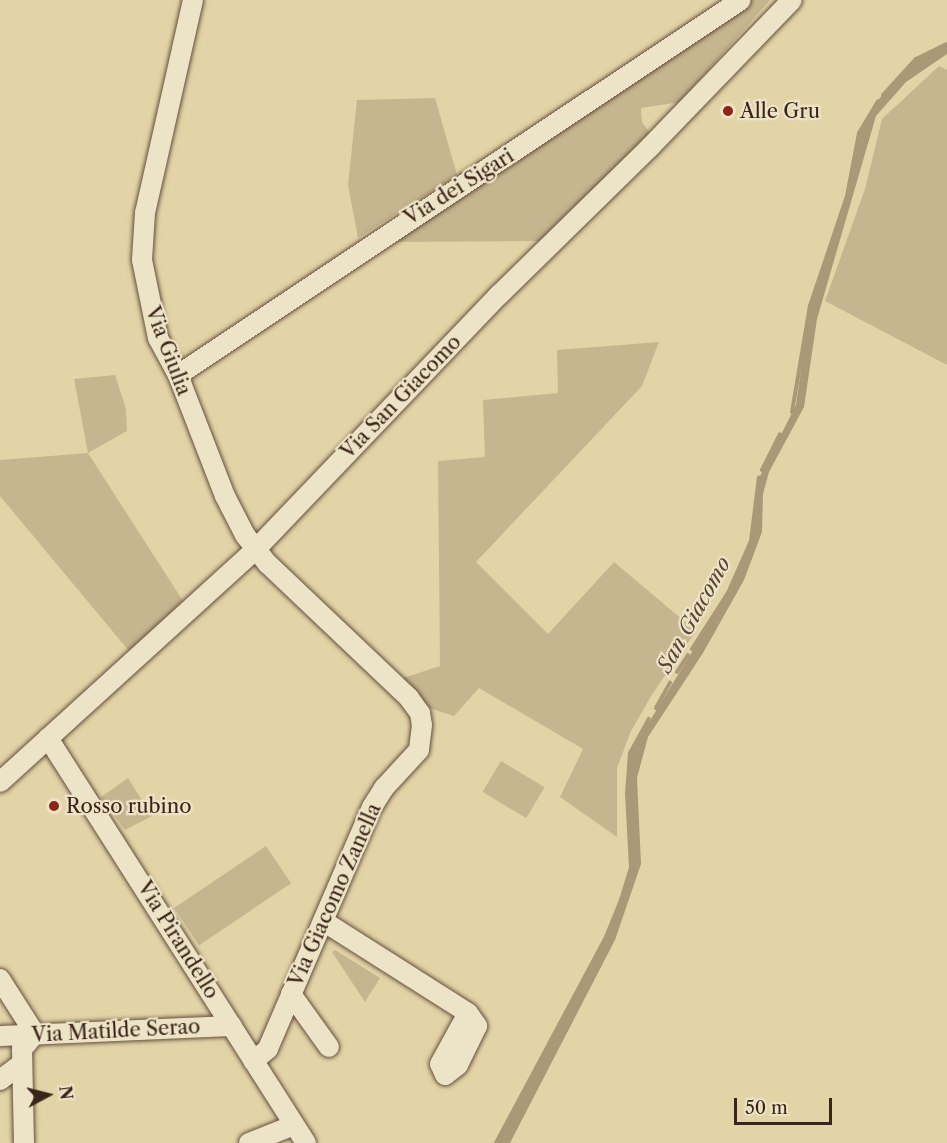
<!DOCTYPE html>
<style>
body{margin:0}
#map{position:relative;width:947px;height:1143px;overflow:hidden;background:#e3d4a7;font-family:"Libre Caslon Text",serif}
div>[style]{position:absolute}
.green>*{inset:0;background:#c6b68f;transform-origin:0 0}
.water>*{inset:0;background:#aa9877}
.stream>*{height:4px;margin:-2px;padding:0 2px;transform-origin:2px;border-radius:2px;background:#aa9877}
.roads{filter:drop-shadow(0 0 2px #65503d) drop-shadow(0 0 2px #65503d)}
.minor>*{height:20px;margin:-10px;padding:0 10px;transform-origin:10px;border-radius:10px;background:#ede3c6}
.dots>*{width:16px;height:16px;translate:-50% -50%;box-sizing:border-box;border:3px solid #ede3c6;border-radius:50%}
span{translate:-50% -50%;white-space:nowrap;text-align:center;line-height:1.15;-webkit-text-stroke:4.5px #ede3c6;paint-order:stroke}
.poi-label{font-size:20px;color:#3b241a}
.left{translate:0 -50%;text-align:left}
.street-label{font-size:20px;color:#3b241a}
.water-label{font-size:21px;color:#5c4736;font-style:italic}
.north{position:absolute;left:18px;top:1065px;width:60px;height:60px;-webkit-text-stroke:4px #ede3c6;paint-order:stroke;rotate:83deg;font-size:16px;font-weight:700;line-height:24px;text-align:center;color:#3b241a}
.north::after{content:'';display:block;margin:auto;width:21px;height:27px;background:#3b241a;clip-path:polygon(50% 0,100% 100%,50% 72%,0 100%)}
.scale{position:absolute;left:734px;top:1098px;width:98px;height:27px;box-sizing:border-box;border:3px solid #3b241a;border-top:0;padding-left:8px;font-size:18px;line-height:21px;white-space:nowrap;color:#3b241a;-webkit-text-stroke:4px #ede3c6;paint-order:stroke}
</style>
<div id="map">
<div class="green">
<div style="clip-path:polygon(752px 0,770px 0,680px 102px,641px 108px,642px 122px,650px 133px,545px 241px,390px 242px)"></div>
<div style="clip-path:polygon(939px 66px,947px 70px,947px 365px,825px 301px,865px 189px,882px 119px)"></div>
<div style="clip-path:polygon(435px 98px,457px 175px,358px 238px,348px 185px,357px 100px)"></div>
<div style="clip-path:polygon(659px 342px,642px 386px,476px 562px,548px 634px,614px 562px,696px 631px,653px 693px,631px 731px,617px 768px,617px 837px,560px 797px,583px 749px,479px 688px,454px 716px,429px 708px,400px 679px,440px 666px,438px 461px,485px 457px,483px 400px,558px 393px,557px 350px)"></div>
<div style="clip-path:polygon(115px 375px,126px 409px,127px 431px,88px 453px,183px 601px,129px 651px,0 496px,0 460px,88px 453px,74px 379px)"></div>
<div style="left:501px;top:761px;width:51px;height:36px;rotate:31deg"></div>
<div style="clip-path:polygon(128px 778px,152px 816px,125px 830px,101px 797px)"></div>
<div style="left:266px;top:846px;width:45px;height:111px;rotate:56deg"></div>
<div style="clip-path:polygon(335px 950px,380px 978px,365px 1002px,332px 952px)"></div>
</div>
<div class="water">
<div style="clip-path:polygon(947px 44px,947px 54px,906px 82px,876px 116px,817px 319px,804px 407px,769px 472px,763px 494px,762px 532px,744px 580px,703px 653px,648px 737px,637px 778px,641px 864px,615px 940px,510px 1143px,496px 1143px,606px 937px,621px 900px,631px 867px,627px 794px,632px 750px,728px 593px,751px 541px,757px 482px,796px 405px,810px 306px,847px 196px,859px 133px,875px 104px,899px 75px,916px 59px)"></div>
</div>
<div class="stream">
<div style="left:883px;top:95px;width:49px;rotate:-47.5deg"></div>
<div style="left:916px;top:59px;width:34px;rotate:-26deg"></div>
<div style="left:792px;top:412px;width:108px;rotate:-80.4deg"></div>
<div style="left:810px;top:306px;width:116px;rotate:-71.4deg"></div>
<div style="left:847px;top:196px;width:64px;rotate:-79.2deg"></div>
<div style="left:859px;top:133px;width:37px;rotate:-59deg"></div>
<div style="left:762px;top:470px;width:40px;rotate:-63.4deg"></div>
<div style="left:692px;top:649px;width:67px;rotate:-57.3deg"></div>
<div style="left:728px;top:593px;width:57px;rotate:-66.1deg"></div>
<div style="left:751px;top:541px;width:64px;rotate:-82.9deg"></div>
<div style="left:677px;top:672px;width:20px;rotate:-57deg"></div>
<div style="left:656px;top:708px;width:29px;rotate:-61deg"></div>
<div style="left:496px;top:1143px;width:234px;rotate:-61.9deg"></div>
<div style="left:606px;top:937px;width:40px;rotate:-68deg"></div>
<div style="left:621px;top:900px;width:34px;rotate:-73deg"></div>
<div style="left:631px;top:867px;width:73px;rotate:-93.1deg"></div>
<div style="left:627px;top:794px;width:41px;rotate:-85.8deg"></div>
<div style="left:630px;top:753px;width:39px;rotate:-61deg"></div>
</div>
<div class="roads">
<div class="minor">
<div style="left:193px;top:0;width:218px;rotate:102.7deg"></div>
<div style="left:145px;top:213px;width:47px;rotate:93.7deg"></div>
<div style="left:142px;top:260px;width:80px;rotate:78.4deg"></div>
<div style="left:158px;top:338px;width:42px;rotate:61.6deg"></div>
<div style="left:178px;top:375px;width:130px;rotate:68.8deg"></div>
<div style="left:225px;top:496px;width:44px;rotate:62.9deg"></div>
<div style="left:245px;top:535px;width:37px;rotate:52deg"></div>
<div style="left:268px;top:564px;width:195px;rotate:43.5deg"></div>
<div style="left:409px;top:698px;width:19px;rotate:54deg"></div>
<div style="left:420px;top:713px;width:12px;rotate:81deg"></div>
<div style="left:422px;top:725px;width:25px;rotate:97deg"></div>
<div style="left:419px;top:750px;width:52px;rotate:132.6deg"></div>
<div style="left:384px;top:788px;width:22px;rotate:122deg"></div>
<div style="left:372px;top:807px;width:263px;rotate:113.3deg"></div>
<div style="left:268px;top:1049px;width:19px;rotate:141deg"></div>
<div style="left:178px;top:375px;width:676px;rotate:-33.67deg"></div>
<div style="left:48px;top:738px;width:480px;rotate:57.5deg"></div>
<div style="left:0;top:782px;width:345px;rotate:-42.3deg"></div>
<div style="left:255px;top:550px;width:353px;rotate:-46.3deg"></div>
<div style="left:499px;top:295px;width:211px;rotate:-44.4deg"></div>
<div style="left:650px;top:147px;width:204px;rotate:-46deg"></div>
<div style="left:323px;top:921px;width:172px;rotate:32.4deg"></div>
<div style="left:0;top:979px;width:65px;rotate:57.5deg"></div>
<div style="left:35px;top:1034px;width:20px;rotate:131deg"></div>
<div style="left:22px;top:1049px;width:94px;rotate:88.8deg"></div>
<div style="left:291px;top:994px;width:65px;rotate:54.4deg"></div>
<div style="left:468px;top:1013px;width:16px;rotate:55deg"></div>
<div style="left:477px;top:1026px;width:43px;rotate:116deg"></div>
<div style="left:458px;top:1065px;width:16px;rotate:142deg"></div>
<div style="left:445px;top:1075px;width:12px;rotate:-114deg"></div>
<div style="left:440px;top:1064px;width:58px;rotate:-61.2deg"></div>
<div style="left:0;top:1036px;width:232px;rotate:-2.5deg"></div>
<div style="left:0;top:1080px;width:25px;rotate:-37deg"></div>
<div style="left:249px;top:1143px;width:48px;rotate:-21.8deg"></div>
</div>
</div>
<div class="dots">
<div style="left:728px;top:111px;background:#8f2418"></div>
<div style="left:54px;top:806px;background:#8f2418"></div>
</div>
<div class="poi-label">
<span class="left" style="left:740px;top:111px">Alle Gru</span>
<span class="left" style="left:66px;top:806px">Rosso rubino</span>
</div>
<div class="street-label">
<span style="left:459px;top:187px;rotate:-32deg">Via dei Sigari</span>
<span style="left:168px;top:351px;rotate:69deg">Via Giulia</span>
<span style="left:401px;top:397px;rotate:-46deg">Via San Giacomo</span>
<span style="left:335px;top:895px;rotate:-66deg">Via Giacomo Zanella</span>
<span style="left:178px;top:940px;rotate:58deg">Via Pirandello</span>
<span style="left:116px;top:1031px;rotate:-3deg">Via Matilde Serao</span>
</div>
<div class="water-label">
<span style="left:694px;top:615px;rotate:-61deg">San Giacomo</span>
</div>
<div class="north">N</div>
<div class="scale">50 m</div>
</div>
